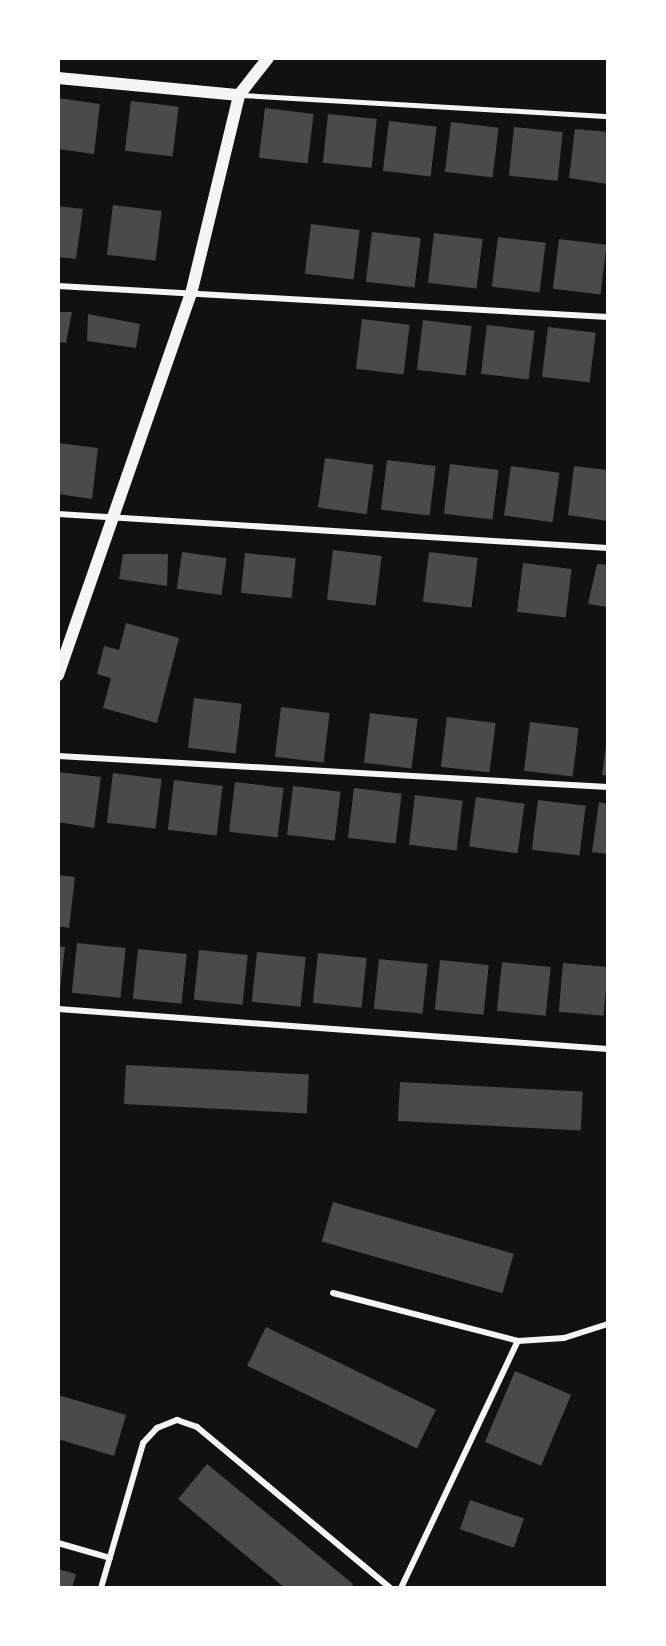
<!DOCTYPE html>
<style>
body{margin:0}
#map{position:relative;width:666px;height:1646px;overflow:hidden;background:#111;font-family:Inter,sans-serif}
div>[style]{position:absolute}
.building>*{inset:0;background:#4a4a4a;transform-origin:0 0}
.service>*{height:4.5px;margin:-2.25px;padding:0 2.25px;transform-origin:2.25px;border-radius:2.25px;background:#f5f5f5}
.minor>*{height:6px;margin:-3px;padding:0 3px;transform-origin:3px;border-radius:3px;background:#f5f5f5}
.secondary>*{height:12px;margin:-6px;padding:0 6px;transform-origin:6px;border-radius:6px;background:#f5f5f5}
span{translate:-50% -50%;white-space:nowrap;text-align:center;line-height:1.15;-webkit-text-stroke:6px #fff;paint-order:stroke}
.frame{position:absolute;inset:0;border:60px solid #fff;pointer-events:none}
</style>
<div id="map">
<div class="building">
<div style="clip-path:polygon(58px 98px,100px 104px,94px 154px,58px 149px)"></div>
<div style="left:131px;top:101px;width:48px;height:50px;rotate:7deg"></div>
<div style="left:265px;top:108px;width:49px;height:50px;rotate:7deg"></div>
<div style="left:328px;top:114px;width:49px;height:49px;rotate:6deg"></div>
<div style="left:389px;top:121px;width:48px;height:50px;rotate:7deg"></div>
<div style="left:451px;top:122px;width:48px;height:50px;rotate:7deg"></div>
<div style="left:514px;top:127px;width:49px;height:49px;rotate:6deg"></div>
<div style="clip-path:polygon(575px 129px,608px 132px,608px 184px,569px 178px)"></div>
<div style="left:113px;top:205px;width:49px;height:50px;rotate:7deg"></div>
<div style="clip-path:polygon(58px 206px,83px 209px,76px 259px,58px 257px)"></div>
<div style="left:311px;top:224px;width:49px;height:50px;rotate:7deg"></div>
<div style="left:372px;top:232px;width:49px;height:50px;rotate:7deg"></div>
<div style="left:434px;top:233px;width:49px;height:50px;rotate:7deg"></div>
<div style="left:498px;top:237px;width:48px;height:50px;rotate:7deg"></div>
<div style="left:559px;top:239px;width:48px;height:50px;rotate:7deg"></div>
<div style="clip-path:polygon(58px 312px,72px 312px,66px 343px,58px 342px)"></div>
<div style="clip-path:polygon(88px 314px,140px 324px,136px 348px,87px 341px)"></div>
<div style="left:362px;top:319px;width:48px;height:50px;rotate:7deg"></div>
<div style="left:423px;top:320px;width:49px;height:50px;rotate:7deg"></div>
<div style="left:487px;top:325px;width:48px;height:49px;rotate:7deg"></div>
<div style="left:548px;top:327px;width:48px;height:50px;rotate:7deg"></div>
<div style="clip-path:polygon(58px 443px,98px 448px,92px 499px,58px 494px)"></div>
<div style="left:325px;top:458px;width:49px;height:50px;rotate:8deg"></div>
<div style="left:387px;top:460px;width:49px;height:50px;rotate:7deg"></div>
<div style="left:450px;top:464px;width:49px;height:50px;rotate:7deg"></div>
<div style="left:511px;top:466px;width:49px;height:50px;rotate:8deg"></div>
<div style="clip-path:polygon(574px 466px,608px 470px,608px 521px,568px 515px)"></div>
<div style="left:333px;top:550px;width:49px;height:50px;rotate:7deg"></div>
<div style="left:182px;top:552px;width:45px;height:37px;rotate:8deg"></div>
<div style="left:429px;top:552px;width:49px;height:50px;rotate:7deg"></div>
<div style="left:245px;top:553px;width:51px;height:40px;rotate:6deg"></div>
<div style="clip-path:polygon(123px 554px,168px 554px,167px 586px,119px 579px)"></div>
<div style="left:523px;top:563px;width:49px;height:49px;rotate:7deg"></div>
<div style="clip-path:polygon(597px 564px,608px 565px,608px 607px,588px 604px)"></div>
<div style="clip-path:polygon(126px 623px,179px 638px,157px 723px,103px 708px,111px 678px,97px 674px,104px 646px,119px 650px)"></div>
<div style="left:194px;top:698px;width:48px;height:50px;rotate:7deg"></div>
<div style="left:281px;top:707px;width:49px;height:50px;rotate:7deg"></div>
<div style="left:370px;top:713px;width:48px;height:50px;rotate:7deg"></div>
<div style="left:447px;top:717px;width:49px;height:50px;rotate:7deg"></div>
<div style="left:530px;top:722px;width:49px;height:49px;rotate:7deg"></div>
<div style="clip-path:polygon(606px 745px,608px 745px,608px 776px,602px 775px)"></div>
<div style="clip-path:polygon(58px 772px,101px 777px,94px 828px,58px 822px)"></div>
<div style="left:113px;top:773px;width:49px;height:50px;rotate:7deg"></div>
<div style="left:174px;top:780px;width:49px;height:50px;rotate:7deg"></div>
<div style="left:235px;top:782px;width:49px;height:50px;rotate:7deg"></div>
<div style="left:293px;top:786px;width:48px;height:49px;rotate:7deg"></div>
<div style="left:354px;top:788px;width:48px;height:50px;rotate:7deg"></div>
<div style="left:415px;top:795px;width:48px;height:50px;rotate:7deg"></div>
<div style="left:476px;top:797px;width:49px;height:50px;rotate:8deg"></div>
<div style="left:538px;top:800px;width:48px;height:50px;rotate:7deg"></div>
<div style="clip-path:polygon(599px 802px,608px 804px,608px 854px,592px 852px)"></div>
<div style="clip-path:polygon(58px 875px,75px 877px,69px 928px,58px 926px)"></div>
<div style="left:77px;top:943px;width:49px;height:50px;rotate:6deg"></div>
<div style="clip-path:polygon(58px 946px,65px 947px,60px 989px,58px 989px)"></div>
<div style="left:138px;top:949px;width:49px;height:50px;rotate:6deg"></div>
<div style="left:199px;top:950px;width:49px;height:50px;rotate:6deg"></div>
<div style="left:257px;top:952px;width:49px;height:50px;rotate:6deg"></div>
<div style="left:318px;top:953px;width:49px;height:50px;rotate:6deg"></div>
<div style="left:379px;top:959px;width:49px;height:50px;rotate:6deg"></div>
<div style="left:440px;top:960px;width:49px;height:50px;rotate:6deg"></div>
<div style="left:502px;top:962px;width:49px;height:49px;rotate:6deg"></div>
<div style="left:563px;top:963px;width:45px;height:49px;rotate:5deg"></div>
<div style="left:126px;top:1065px;width:183px;height:39px;rotate:3deg"></div>
<div style="left:400px;top:1082px;width:183px;height:39px;rotate:3deg"></div>
<div style="left:333px;top:1202px;width:188px;height:41px;rotate:16deg"></div>
<div style="left:266px;top:1327px;width:189px;height:43px;rotate:26deg"></div>
<div style="left:515px;top:1371px;width:61px;height:77px;rotate:23deg"></div>
<div style="clip-path:polygon(58px 1395px,126px 1415px,114px 1456px,58px 1439px)"></div>
<div style="clip-path:polygon(207px 1464px,353px 1584px,350px 1588px,285px 1588px,178px 1499px)"></div>
<div style="left:470px;top:1500px;width:57px;height:31px;rotate:19deg"></div>
<div style="clip-path:polygon(58px 1569px,76px 1574px,72px 1588px,58px 1588px)"></div>
</div>
<div class="service">
<div style="left:242px;top:95px;width:367px;rotate:3.3deg"></div>
</div>
<div class="minor">
<div style="left:58px;top:286px;width:551px;rotate:3.23deg"></div>
<div style="left:58px;top:514px;width:551px;rotate:3.54deg"></div>
<div style="left:58px;top:756px;width:551px;rotate:3.23deg"></div>
<div style="left:58px;top:1009px;width:551px;rotate:4.16deg"></div>
<div style="left:333px;top:1293px;width:191px;rotate:14.5deg"></div>
<div style="left:518px;top:1341px;width:46px;rotate:-3.7deg"></div>
<div style="left:564px;top:1338px;width:46px;rotate:-17.7deg"></div>
<div style="left:58px;top:1543px;width:54px;rotate:16.1deg"></div>
<div style="left:101px;top:1588px;width:151px;rotate:-73.8deg"></div>
<div style="left:143px;top:1443px;width:21px;rotate:-47deg"></div>
<div style="left:157px;top:1428px;width:22px;rotate:-22deg"></div>
<div style="left:177px;top:1420px;width:21px;rotate:19deg"></div>
<div style="left:197px;top:1427px;width:251px;rotate:39.8deg"></div>
<div style="left:401px;top:1588px;width:273px;rotate:-64.7deg"></div>
</div>
<div class="secondary">
<div style="left:58px;top:78px;width:182px;rotate:5.4deg"></div>
<div style="left:58px;top:675px;width:404px;rotate:-70.8deg"></div>
<div style="left:191px;top:294px;width:205px;rotate:-76.4deg"></div>
<div style="left:239px;top:95px;width:47px;rotate:-51.9deg"></div>
</div>
<div class="frame"></div>
</div>
